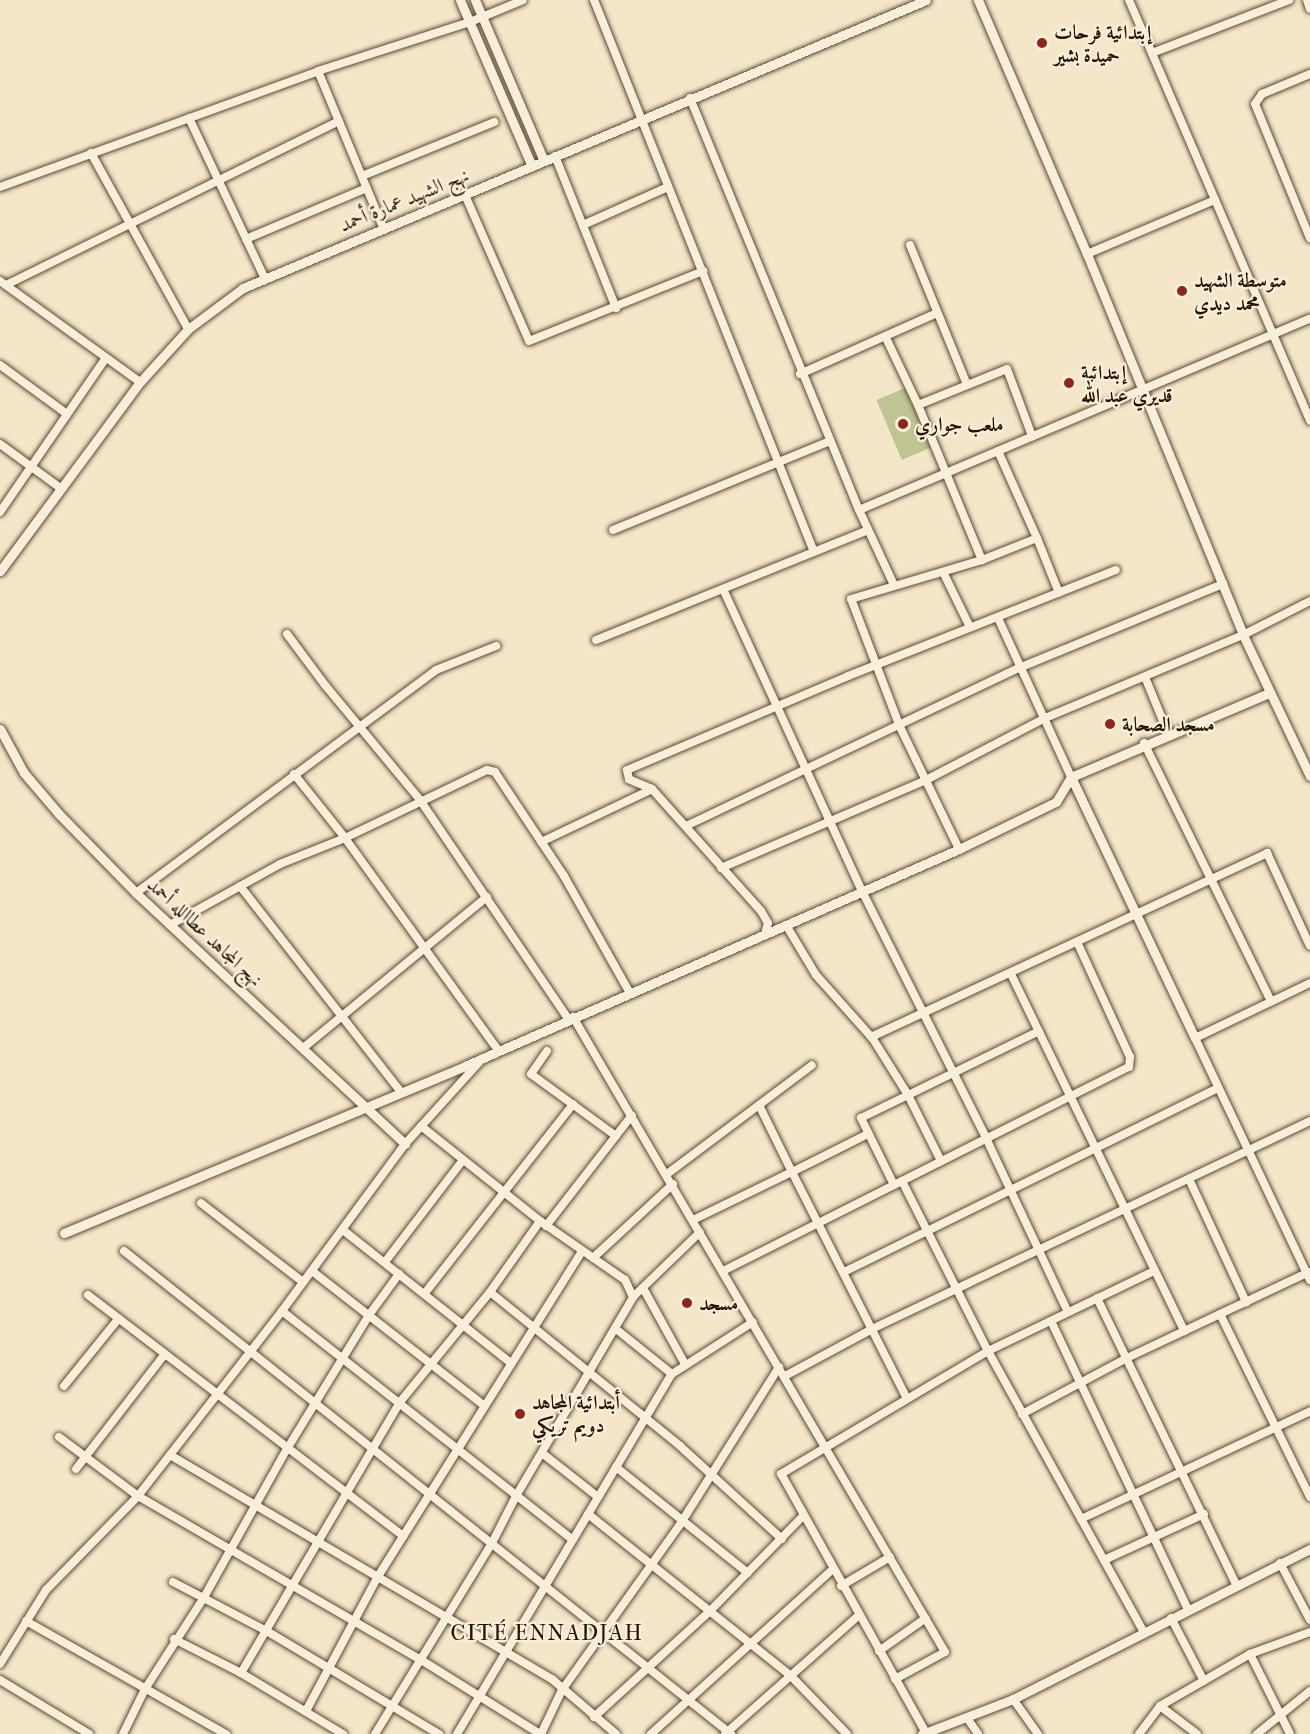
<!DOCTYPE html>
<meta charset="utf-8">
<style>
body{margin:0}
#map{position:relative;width:1310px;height:1734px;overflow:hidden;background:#f4e6c8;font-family:"IM FELL French Canon",Amiri,serif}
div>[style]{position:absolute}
.green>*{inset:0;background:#bfc493;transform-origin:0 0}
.roads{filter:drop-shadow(0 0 2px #5c4832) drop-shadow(0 0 2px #5c4832)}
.minor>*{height:8px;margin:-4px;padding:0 4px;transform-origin:4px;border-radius:4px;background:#f8efdb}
.tertiary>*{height:9px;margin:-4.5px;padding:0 4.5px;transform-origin:4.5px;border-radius:4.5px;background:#f8efdb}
.dots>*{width:16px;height:16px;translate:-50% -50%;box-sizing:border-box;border:3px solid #f8efdb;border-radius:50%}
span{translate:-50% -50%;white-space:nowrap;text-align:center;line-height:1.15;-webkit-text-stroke:4.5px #f8efdb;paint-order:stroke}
.poi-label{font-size:20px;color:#291300;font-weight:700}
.left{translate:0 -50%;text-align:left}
.street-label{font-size:20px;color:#291300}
.quarter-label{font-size:22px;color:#291300;letter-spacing:1.5px}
</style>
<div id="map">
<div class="green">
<div style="left:905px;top:388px;width:65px;height:31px;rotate:67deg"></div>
</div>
<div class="roads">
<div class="minor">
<div style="left:594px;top:0;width:594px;rotate:68.27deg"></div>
<div style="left:1129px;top:0;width:458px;rotate:66.7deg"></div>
<div style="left:1307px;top:0;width:9px;rotate:72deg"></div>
<div style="left:1152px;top:53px;width:147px;rotate:-21.1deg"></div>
<div style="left:318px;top:71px;width:169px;rotate:67.4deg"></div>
<div style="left:1310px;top:74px;width:52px;rotate:157.4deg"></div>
<div style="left:1262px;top:94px;width:12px;rotate:125deg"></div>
<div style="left:1255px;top:104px;width:145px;rotate:67.7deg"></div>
<div style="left:690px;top:98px;width:445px;rotate:67.7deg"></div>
<div style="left:189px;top:118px;width:176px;rotate:64.7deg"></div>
<div style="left:91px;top:153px;width:201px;rotate:61.1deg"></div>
<div style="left:555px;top:156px;width:164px;rotate:68.1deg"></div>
<div style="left:362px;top:176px;width:143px;rotate:-22.2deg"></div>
<div style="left:0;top:187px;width:338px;rotate:-20deg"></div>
<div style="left:318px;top:71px;width:160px;rotate:-17.9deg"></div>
<div style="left:470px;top:22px;width:57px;rotate:-22.5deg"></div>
<div style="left:465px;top:195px;width:159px;rotate:66.3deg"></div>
<div style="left:529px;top:341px;width:188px;rotate:-21.9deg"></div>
<div style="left:583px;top:225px;width:93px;rotate:-24.1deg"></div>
<div style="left:246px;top:239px;width:131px;rotate:-22.9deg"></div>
<div style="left:910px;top:245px;width:151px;rotate:67.8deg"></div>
<div style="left:1087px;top:254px;width:139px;rotate:-22.9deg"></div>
<div style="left:0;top:281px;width:173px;rotate:35.8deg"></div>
<div style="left:6px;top:285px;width:371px;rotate:-26.2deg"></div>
<div style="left:886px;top:338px;width:74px;rotate:64.5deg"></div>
<div style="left:918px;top:405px;width:168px;rotate:67.6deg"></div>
<div style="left:0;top:365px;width:83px;rotate:36.2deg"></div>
<div style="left:800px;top:374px;width:150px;rotate:-24deg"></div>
<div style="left:918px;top:405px;width:96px;rotate:-22deg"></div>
<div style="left:1007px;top:369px;width:72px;rotate:69.5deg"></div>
<div style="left:0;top:444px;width:73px;rotate:36.1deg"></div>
<div style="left:998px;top:451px;width:95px;rotate:65.9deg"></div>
<div style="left:0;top:512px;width:187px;rotate:-55.5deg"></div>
<div style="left:613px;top:530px;width:232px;rotate:-22.3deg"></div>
<div style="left:943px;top:572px;width:61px;rotate:63.9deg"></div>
<div style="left:894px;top:585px;width:83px;rotate:-115deg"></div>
<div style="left:859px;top:510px;width:490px;rotate:-23deg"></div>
<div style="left:723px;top:589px;width:332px;rotate:65.3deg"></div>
<div style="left:862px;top:891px;width:276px;rotate:63.3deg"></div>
<div style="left:986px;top:1138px;width:192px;rotate:64.8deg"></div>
<div style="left:998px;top:618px;width:175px;rotate:65.3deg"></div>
<div style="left:287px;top:634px;width:64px;rotate:53.3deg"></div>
<div style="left:325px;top:685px;width:149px;rotate:50.4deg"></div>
<div style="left:420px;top:800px;width:264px;rotate:55.9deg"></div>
<div style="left:596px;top:640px;width:293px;rotate:-22deg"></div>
<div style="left:1145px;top:677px;width:61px;rotate:67.7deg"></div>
<div style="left:1144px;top:743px;width:288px;rotate:63.8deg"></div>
<div style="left:294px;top:774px;width:82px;rotate:51.4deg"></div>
<div style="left:345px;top:838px;width:261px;rotate:54.2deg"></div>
<div style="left:686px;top:826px;width:369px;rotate:-25.4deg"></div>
<div style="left:1019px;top:668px;width:221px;rotate:-22.4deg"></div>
<div style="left:541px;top:842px;width:123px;rotate:-25.5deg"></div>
<div style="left:959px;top:849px;width:136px;rotate:-115.8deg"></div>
<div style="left:900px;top:727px;width:137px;rotate:-110.9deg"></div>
<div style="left:851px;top:599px;width:137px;rotate:-16.6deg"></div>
<div style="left:982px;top:560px;width:59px;rotate:-21.8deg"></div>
<div style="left:1037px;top:538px;width:59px;rotate:68.2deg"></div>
<div style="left:721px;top:868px;width:223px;rotate:-23.2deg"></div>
<div style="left:926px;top:780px;width:132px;rotate:-27.5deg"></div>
<div style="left:1043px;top:719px;width:217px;rotate:-22.8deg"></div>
<div style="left:1243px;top:635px;width:75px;rotate:-26.9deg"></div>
<div style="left:240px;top:886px;width:260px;rotate:52deg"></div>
<div style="left:136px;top:893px;width:374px;rotate:-36.6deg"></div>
<div style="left:436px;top:670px;width:65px;rotate:-21.8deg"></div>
<div style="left:170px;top:925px;width:126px;rotate:-29deg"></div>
<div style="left:280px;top:864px;width:70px;rotate:-21.8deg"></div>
<div style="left:345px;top:838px;width:157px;rotate:-25.6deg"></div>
<div style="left:487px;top:770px;width:8px;rotate:14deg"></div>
<div style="left:495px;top:772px;width:125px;rotate:56.4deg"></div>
<div style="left:564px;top:876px;width:134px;rotate:60.6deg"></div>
<div style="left:786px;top:925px;width:58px;rotate:59deg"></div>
<div style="left:816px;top:975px;width:86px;rotate:48.3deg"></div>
<div style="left:873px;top:1039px;width:66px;rotate:58deg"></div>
<div style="left:908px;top:1095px;width:74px;rotate:63.4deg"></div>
<div style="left:765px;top:934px;width:11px;rotate:-75deg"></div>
<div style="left:768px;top:923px;width:14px;rotate:-120deg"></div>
<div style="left:761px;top:911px;width:164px;rotate:-131.8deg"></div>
<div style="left:652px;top:789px;width:25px;rotate:-157deg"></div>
<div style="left:629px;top:779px;width:9px;rotate:-103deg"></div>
<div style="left:627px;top:770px;width:240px;rotate:-23deg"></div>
<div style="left:848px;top:676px;width:288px;rotate:-21.6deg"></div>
<div style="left:1011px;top:974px;width:397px;rotate:64.1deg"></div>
<div style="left:1310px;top:983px;width:127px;rotate:154.4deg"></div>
<div style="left:1195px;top:1038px;width:268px;rotate:64.6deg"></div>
<div style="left:573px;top:1017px;width:736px;rotate:59.64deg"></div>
<div style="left:945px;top:1652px;width:57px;rotate:151.6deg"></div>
<div style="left:871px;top:1037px;width:437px;rotate:-24.9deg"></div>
<div style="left:1267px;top:853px;width:102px;rotate:65.2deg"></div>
<div style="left:303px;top:1048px;width:238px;rotate:-39.4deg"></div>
<div style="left:547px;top:1051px;width:28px;rotate:125deg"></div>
<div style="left:531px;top:1074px;width:105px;rotate:36.1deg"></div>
<div style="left:759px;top:1105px;width:75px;rotate:63.8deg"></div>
<div style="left:792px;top:1172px;width:85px;rotate:-26.6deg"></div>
<div style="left:667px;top:1174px;width:181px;rotate:-36.9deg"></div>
<div style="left:1189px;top:1179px;width:136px;rotate:65.1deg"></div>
<div style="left:902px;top:1181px;width:191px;rotate:63.2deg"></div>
<div style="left:988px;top:1351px;width:322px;rotate:61deg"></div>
<div style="left:894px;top:1185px;width:75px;rotate:-116.2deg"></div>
<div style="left:861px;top:1118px;width:198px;rotate:-26deg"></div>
<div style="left:201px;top:1203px;width:129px;rotate:37.8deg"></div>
<div style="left:693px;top:1220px;width:110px;rotate:-25.9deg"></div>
<div style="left:792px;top:1172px;width:252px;rotate:63.1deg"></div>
<div style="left:546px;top:1226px;width:140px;rotate:-52.2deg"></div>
<div style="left:343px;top:1230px;width:214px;rotate:38.4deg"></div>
<div style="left:124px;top:1251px;width:776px;rotate:38.51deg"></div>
<div style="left:593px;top:1258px;width:109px;rotate:-42.8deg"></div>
<div style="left:385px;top:1262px;width:128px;rotate:-52.6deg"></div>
<div style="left:312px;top:1271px;width:219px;rotate:38deg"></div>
<div style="left:723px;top:1271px;width:454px;rotate:-26.7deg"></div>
<div style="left:1129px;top:1067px;width:10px;rotate:-84deg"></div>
<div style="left:1130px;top:1057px;width:127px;rotate:-114.7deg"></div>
<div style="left:844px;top:1272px;width:417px;rotate:-26.2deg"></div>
<div style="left:643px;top:1288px;width:87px;rotate:61.1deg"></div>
<div style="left:490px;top:1292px;width:87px;rotate:-54.8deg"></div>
<div style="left:425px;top:1293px;width:240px;rotate:-51.9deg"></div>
<div style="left:88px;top:1295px;width:397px;rotate:37.4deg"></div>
<div style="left:633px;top:1297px;width:93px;rotate:-44.1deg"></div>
<div style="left:1097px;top:1298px;width:318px;rotate:64.1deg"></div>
<div style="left:282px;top:1311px;width:370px;rotate:38.2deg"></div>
<div style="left:1220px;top:1314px;width:204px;rotate:63.8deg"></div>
<div style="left:1051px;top:1321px;width:319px;rotate:64.6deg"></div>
<div style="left:616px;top:1329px;width:72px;rotate:38.8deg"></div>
<div style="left:785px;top:1376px;width:101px;rotate:-28.3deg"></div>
<div style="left:874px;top:1328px;width:483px;rotate:-25.4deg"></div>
<div style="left:64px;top:1386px;width:87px;rotate:-51deg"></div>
<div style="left:1022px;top:1414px;width:119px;rotate:-28.1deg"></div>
<div style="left:1127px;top:1358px;width:201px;rotate:-25.3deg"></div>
<div style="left:59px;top:1437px;width:99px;rotate:36.8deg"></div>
<div style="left:138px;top:1496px;width:323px;rotate:30.1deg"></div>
<div style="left:418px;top:1658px;width:144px;rotate:31.9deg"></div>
<div style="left:542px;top:1453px;width:71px;rotate:38.2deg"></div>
<div style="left:170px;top:1455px;width:444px;rotate:30.4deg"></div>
<div style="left:553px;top:1680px;width:83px;rotate:40.6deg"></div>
<div style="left:616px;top:1467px;width:169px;rotate:38.8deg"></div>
<div style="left:76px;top:1469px;width:145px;rotate:-52.3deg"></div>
<div style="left:588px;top:1514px;width:258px;rotate:38.6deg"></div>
<div style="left:790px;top:1675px;width:82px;rotate:46deg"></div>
<div style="left:1081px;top:1519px;width:253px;rotate:-25.2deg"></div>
<div style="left:1104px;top:1560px;width:110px;rotate:-24.7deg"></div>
<div style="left:1280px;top:1563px;width:64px;rotate:62.2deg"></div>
<div style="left:173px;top:1582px;width:104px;rotate:27.6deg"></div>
<div style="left:265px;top:1630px;width:203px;rotate:30.9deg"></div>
<div style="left:841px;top:1586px;width:57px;rotate:-30.6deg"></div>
<div style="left:1171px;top:1618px;width:71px;rotate:62.4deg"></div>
<div style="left:26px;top:1621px;width:230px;rotate:29.5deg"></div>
<div style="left:174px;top:1639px;width:75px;rotate:26.9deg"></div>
<div style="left:241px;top:1673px;width:119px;rotate:30.9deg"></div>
<div style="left:879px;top:1651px;width:57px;rotate:-35.1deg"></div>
<div style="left:1250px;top:1654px;width:89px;rotate:63.4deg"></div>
<div style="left:0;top:1664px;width:87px;rotate:-58.1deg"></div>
<div style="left:46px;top:1590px;width:132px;rotate:-45.6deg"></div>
<div style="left:138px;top:1496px;width:234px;rotate:-52.1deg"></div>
<div style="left:282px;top:1311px;width:207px;rotate:-53.6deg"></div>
<div style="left:405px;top:1144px;width:115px;rotate:-47.8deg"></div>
<div style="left:241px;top:1673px;width:314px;rotate:-59.6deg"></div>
<div style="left:400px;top:1402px;width:142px;rotate:-50.7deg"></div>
<div style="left:490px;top:1292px;width:245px;rotate:39deg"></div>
<div style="left:680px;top:1446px;width:138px;rotate:42.4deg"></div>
<div style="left:0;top:1680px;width:104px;rotate:31.2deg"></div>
<div style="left:1013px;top:1699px;width:43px;rotate:54.5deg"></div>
<div style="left:1160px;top:1706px;width:46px;rotate:37.1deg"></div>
<div style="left:306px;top:1711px;width:151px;rotate:-61.9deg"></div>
<div style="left:377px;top:1578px;width:386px;rotate:-57.9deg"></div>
<div style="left:594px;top:1717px;width:156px;rotate:-42.4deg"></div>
<div style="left:709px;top:1612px;width:133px;rotate:-45.6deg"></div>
<div style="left:967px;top:1718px;width:19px;rotate:55deg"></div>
<div style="left:926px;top:1733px;width:297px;rotate:-119.2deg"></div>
<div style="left:781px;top:1474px;width:241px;rotate:-30.7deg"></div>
<div style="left:988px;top:1351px;width:184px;rotate:-25.7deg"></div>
<div style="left:123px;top:1734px;width:50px;rotate:-63.9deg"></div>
<div style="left:145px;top:1689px;width:107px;rotate:-57.2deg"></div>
<div style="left:203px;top:1599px;width:172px;rotate:-60.8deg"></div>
<div style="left:287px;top:1449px;width:157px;rotate:-58.5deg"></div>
<div style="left:369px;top:1315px;width:51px;rotate:-53.8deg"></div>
<div style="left:375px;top:1734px;width:224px;rotate:-58.5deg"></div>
<div style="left:492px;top:1543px;width:53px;rotate:-62.9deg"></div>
<div style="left:516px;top:1496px;width:231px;rotate:-59.5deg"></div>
<div style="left:633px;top:1297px;width:19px;rotate:-115deg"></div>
<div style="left:625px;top:1280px;width:103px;rotate:-145.2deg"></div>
<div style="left:540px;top:1221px;width:152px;rotate:-141.4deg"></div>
<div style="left:457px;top:1734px;width:419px;rotate:-59.2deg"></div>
<div style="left:672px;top:1374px;width:96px;rotate:-32.7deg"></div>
<div style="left:541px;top:1734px;width:49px;rotate:-64.5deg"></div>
<div style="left:562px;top:1690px;width:201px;rotate:-54.5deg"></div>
<div style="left:679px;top:1526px;width:188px;rotate:-57.8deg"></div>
<div style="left:651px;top:1734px;width:244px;rotate:-42.2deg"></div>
<div style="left:725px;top:1734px;width:179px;rotate:-41.6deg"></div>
<div style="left:1139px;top:1734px;width:35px;rotate:-53deg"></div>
<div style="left:1160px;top:1706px;width:104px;rotate:-30deg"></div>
<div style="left:1250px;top:1654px;width:64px;rotate:-20.1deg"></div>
<div style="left:1257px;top:1734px;width:68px;rotate:-39.1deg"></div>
</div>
<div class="tertiary">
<div style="left:460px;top:0;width:181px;rotate:66.6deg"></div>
<div style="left:475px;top:0;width:175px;rotate:66.8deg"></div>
<div style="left:978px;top:0;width:276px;rotate:66.8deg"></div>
<div style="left:1087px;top:254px;width:412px;rotate:67.7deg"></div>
<div style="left:1243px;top:635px;width:156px;rotate:64.6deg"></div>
<div style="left:0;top:571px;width:235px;rotate:-53.5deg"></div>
<div style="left:140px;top:382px;width:72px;rotate:-47.8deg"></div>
<div style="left:188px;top:329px;width:69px;rotate:-36.7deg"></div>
<div style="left:243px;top:288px;width:741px;rotate:-22.86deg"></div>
<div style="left:0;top:729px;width:50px;rotate:61.4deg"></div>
<div style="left:24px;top:773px;width:54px;rotate:49.5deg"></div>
<div style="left:59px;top:814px;width:110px;rotate:45.7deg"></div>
<div style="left:136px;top:893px;width:368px;rotate:43deg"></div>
<div style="left:1071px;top:777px;width:289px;rotate:64.6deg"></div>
<div style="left:64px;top:1233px;width:437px;rotate:-22.6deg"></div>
<div style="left:467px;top:1065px;width:537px;rotate:-23.7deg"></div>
<div style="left:959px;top:849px;width:108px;rotate:-25.9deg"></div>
<div style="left:1056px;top:802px;width:29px;rotate:-59deg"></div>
<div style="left:1071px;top:777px;width:215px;rotate:-23deg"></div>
<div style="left:922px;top:1734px;width:97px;rotate:-21deg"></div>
<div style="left:1013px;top:1699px;width:333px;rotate:-26.8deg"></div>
</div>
</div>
<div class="dots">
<div style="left:1042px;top:43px;background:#8f2418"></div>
<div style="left:1182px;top:291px;background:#8f2418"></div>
<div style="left:1069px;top:383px;background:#8f2418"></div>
<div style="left:903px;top:424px;background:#8f2418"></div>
<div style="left:1110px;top:724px;background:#8f2418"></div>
<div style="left:687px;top:1303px;background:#8f2418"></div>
<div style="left:520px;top:1414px;background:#8f2418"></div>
</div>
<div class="poi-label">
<span class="left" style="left:1054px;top:44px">إبتدائية فرحات<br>حميدة بشير</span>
<span class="left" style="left:1194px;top:292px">متوسطة الشهيد<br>محمد ديدي</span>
<span class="left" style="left:1081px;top:384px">إبتدائية<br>قديري عبد الله</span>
<span class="left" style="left:915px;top:424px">ملعب جواري</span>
<span class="left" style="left:1122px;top:724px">مسجد الصحابة</span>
<span class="left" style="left:699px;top:1303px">مسجد</span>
<span class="left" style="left:532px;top:1414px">أبتدائية المجاهد<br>دويم تريكي</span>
</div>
<div class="street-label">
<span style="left:404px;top:200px;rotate:-22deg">نهج الشهيد عمارة أحمد</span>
<span style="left:205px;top:932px;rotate:43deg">نهج المجاهد عطاالله أحمد</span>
</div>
<div class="quarter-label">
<span style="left:547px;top:1634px">CITÉ ENNADJAH</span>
</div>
</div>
